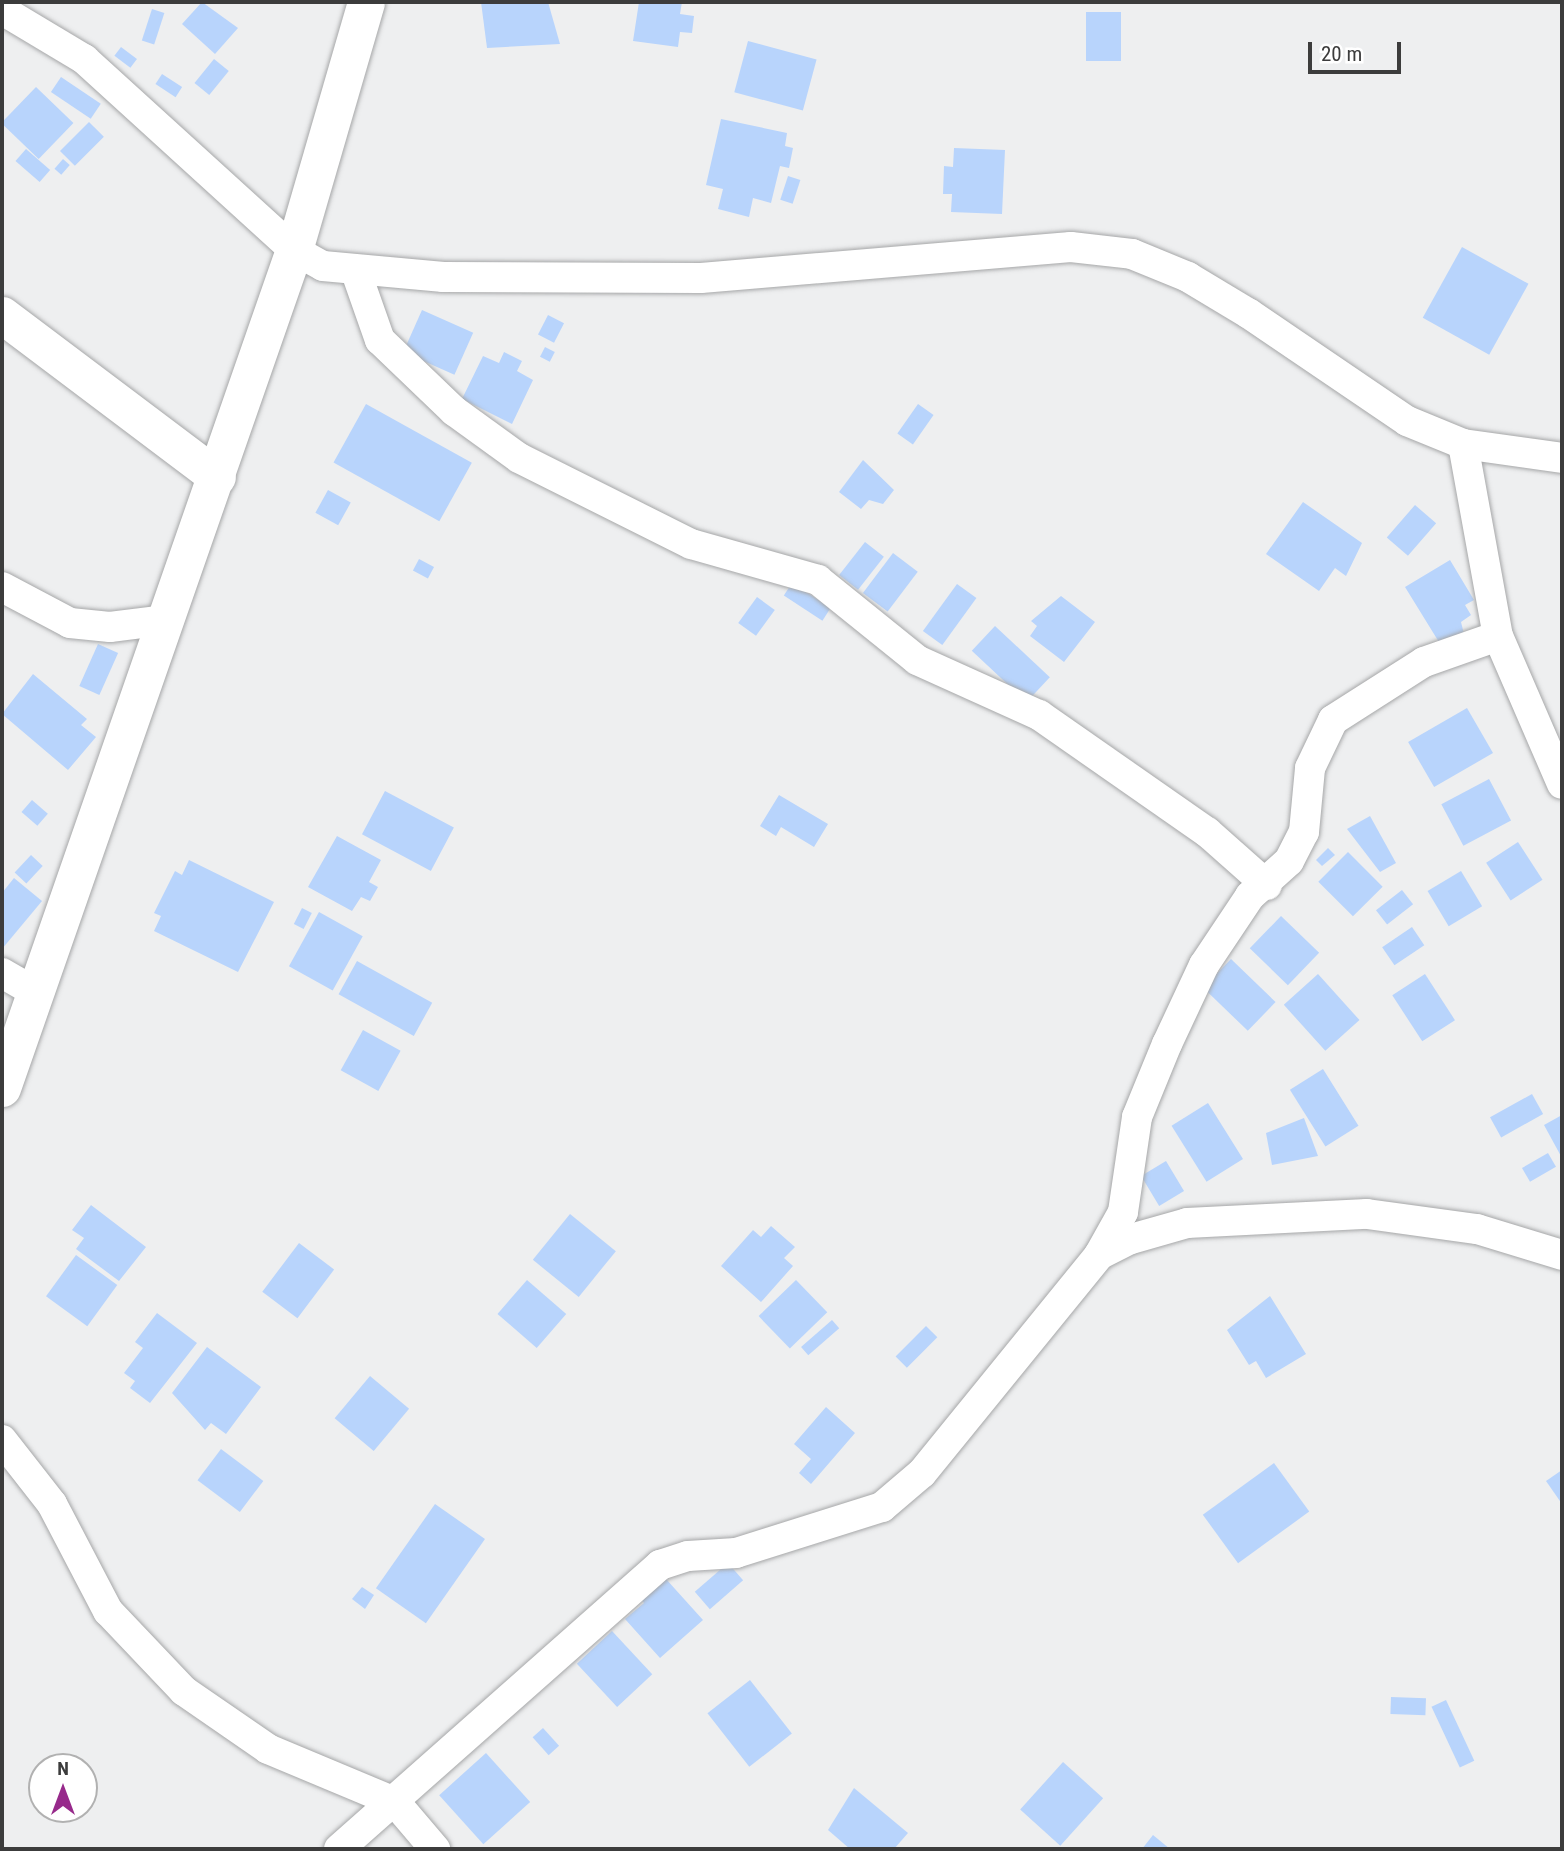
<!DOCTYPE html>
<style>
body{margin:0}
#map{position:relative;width:1564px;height:1851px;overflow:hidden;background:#eeeff0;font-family:"Roboto Condensed",sans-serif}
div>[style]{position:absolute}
.building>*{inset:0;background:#b8d4fc;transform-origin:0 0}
.roads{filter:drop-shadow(0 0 2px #a6a7a8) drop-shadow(0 0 2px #a6a7a8)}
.minor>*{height:30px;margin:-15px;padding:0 15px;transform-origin:15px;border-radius:15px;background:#fff}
.tertiary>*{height:37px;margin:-18.5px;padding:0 18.5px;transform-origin:18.5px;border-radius:18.5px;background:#fff}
span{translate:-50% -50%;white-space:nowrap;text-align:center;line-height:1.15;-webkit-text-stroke:6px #fff;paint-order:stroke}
.frame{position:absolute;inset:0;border:4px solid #3c3c3c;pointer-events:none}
.north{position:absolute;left:28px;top:1753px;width:70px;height:70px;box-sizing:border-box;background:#fff;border:2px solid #b1b1b1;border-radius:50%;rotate:0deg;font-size:19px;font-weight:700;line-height:28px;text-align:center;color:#3c3c3c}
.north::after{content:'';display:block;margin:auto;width:24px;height:32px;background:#972a8b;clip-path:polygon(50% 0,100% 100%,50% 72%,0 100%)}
.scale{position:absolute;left:1308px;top:42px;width:93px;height:32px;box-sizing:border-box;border:4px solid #3c3c3c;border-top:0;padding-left:9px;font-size:21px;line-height:24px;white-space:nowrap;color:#3c3c3c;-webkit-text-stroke:5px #fff;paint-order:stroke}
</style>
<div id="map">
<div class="building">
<div style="clip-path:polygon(202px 2px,238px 28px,215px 54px,182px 24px)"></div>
<div style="clip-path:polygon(481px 2px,548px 2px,560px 44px,487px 48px)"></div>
<div style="clip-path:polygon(639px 2px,682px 2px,680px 14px,694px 16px,692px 33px,680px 32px,678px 47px,633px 41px)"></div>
<div style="left:152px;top:9px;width:13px;height:33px;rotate:18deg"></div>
<div style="left:1086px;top:12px;width:35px;height:49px"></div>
<div style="left:748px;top:41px;width:71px;height:53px;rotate:15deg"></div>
<div style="left:121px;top:47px;width:20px;height:11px;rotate:37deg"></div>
<div style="left:214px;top:59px;width:19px;height:31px;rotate:39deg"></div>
<div style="left:162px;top:74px;width:24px;height:12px;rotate:33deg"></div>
<div style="left:61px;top:77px;width:48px;height:18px;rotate:34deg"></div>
<div style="left:36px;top:87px;width:52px;height:50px;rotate:44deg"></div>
<div style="clip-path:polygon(721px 119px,787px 133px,785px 146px,793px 148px,789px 168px,780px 166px,771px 203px,753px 198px,749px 217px,718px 209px,723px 189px,706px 185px)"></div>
<div style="left:89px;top:122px;width:21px;height:41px;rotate:45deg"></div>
<div style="clip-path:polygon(954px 148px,1005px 150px,1002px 214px,951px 212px,952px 194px,943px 194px,944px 166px,953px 167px)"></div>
<div style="left:26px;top:149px;width:32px;height:16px;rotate:41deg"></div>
<div style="left:63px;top:159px;width:9px;height:13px;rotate:41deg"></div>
<div style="left:788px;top:176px;width:13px;height:25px;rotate:18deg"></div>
<div style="left:1462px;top:247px;width:76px;height:81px;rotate:29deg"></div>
<div style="left:422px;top:310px;width:56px;height:46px;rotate:24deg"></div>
<div style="left:548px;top:315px;width:18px;height:22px;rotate:27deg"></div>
<div style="left:545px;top:347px;width:11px;height:11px;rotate:27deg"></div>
<div style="clip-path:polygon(504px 352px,522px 361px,517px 371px,533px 380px,512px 424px,462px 399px,483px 356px,499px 363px)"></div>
<div style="left:366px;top:404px;width:121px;height:67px;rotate:29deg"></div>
<div style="left:918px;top:404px;width:19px;height:36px;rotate:35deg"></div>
<div style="clip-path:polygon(863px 460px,894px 490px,883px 504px,869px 500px,861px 509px,839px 492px)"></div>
<div style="left:328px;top:490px;width:26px;height:26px;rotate:29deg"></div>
<div style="clip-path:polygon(1303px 502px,1362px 543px,1346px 576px,1335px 568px,1319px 591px,1266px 554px)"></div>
<div style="left:1415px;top:505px;width:28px;height:43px;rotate:41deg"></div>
<div style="left:865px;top:542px;width:24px;height:42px;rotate:38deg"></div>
<div style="left:893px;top:553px;width:31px;height:50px;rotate:37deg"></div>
<div style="left:419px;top:559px;width:17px;height:13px;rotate:28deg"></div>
<div style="clip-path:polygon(1450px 560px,1474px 600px,1465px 605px,1471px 615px,1461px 622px,1464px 634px,1442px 647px,1405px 587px)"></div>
<div style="left:792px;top:583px;width:46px;height:15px;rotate:33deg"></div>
<div style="left:957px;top:584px;width:24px;height:58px;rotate:36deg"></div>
<div style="clip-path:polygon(1061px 596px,1095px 622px,1064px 662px,1030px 636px,1037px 626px,1031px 621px)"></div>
<div style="left:757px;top:597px;width:22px;height:32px;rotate:36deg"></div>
<div style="left:995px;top:626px;width:75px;height:34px;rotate:43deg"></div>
<div style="left:98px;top:644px;width:22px;height:46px;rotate:24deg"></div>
<div style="clip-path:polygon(33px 674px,87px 719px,81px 725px,96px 737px,68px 770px,2px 714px)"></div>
<div style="left:1467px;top:708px;width:52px;height:68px;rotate:60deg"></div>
<div style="left:1489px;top:779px;width:47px;height:54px;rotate:62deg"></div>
<div style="left:385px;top:791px;width:78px;height:49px;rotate:28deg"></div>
<div style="clip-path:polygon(779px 795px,828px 824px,814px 847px,781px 827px,776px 836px,760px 826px)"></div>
<div style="left:32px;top:800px;width:21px;height:16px;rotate:41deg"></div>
<div style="clip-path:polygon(1370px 816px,1396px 863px,1380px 872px,1347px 829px)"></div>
<div style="clip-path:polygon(337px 836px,381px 860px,369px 882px,378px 887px,370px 901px,361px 897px,352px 911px,308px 887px)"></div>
<div style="left:1518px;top:842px;width:45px;height:38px;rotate:57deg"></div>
<div style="clip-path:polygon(1328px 848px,1335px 855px,1322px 866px,1316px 860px)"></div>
<div style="left:1348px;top:852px;width:49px;height:42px;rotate:45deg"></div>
<div style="left:31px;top:855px;width:16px;height:24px;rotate:43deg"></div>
<div style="clip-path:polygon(189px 860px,274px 902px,238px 972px,154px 931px,161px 916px,154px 913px,175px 871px,182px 875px)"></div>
<div style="left:1461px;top:871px;width:41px;height:39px;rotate:59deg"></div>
<div style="clip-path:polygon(14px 878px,42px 901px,2px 949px,2px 893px)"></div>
<div style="left:1402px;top:890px;width:18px;height:33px;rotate:52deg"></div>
<div style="left:302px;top:908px;width:11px;height:18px;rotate:27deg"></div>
<div style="left:319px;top:912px;width:50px;height:62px;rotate:29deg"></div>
<div style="left:1281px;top:916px;width:53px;height:45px;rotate:44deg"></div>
<div style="left:1412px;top:927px;width:22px;height:36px;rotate:56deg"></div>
<div style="left:1231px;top:959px;width:62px;height:40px;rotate:44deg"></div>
<div style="left:357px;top:961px;width:86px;height:38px;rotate:29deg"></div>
<div style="left:1318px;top:974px;width:62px;height:46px;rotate:48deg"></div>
<div style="left:1425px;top:974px;width:55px;height:39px;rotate:57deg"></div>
<div style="left:363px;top:1030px;width:43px;height:46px;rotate:29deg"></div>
<div style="left:1323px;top:1069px;width:67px;height:39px;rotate:58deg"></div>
<div style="left:1532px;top:1094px;width:23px;height:48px;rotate:61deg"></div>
<div style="left:1208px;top:1103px;width:66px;height:43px;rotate:58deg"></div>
<div style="clip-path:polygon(1562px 1115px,1562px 1158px,1544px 1125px)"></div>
<div style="clip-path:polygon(1304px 1118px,1318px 1156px,1272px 1165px,1266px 1133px)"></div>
<div style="left:1548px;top:1153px;width:16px;height:30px;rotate:60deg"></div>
<div style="left:1166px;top:1161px;width:35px;height:29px;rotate:59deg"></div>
<div style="clip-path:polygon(91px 1205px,146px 1247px,119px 1281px,76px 1249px,84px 1238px,72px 1230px)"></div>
<div style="left:570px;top:1214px;width:59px;height:59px;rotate:39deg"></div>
<div style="clip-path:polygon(771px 1226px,795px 1247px,784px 1258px,793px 1266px,761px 1302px,721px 1266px,753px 1230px,761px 1237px)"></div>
<div style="left:299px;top:1243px;width:44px;height:61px;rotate:37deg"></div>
<div style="left:76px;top:1255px;width:51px;height:51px;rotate:36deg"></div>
<div style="left:527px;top:1280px;width:52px;height:45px;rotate:41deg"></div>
<div style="left:796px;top:1280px;width:45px;height:52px;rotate:46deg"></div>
<div style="clip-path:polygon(1270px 1296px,1306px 1354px,1266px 1378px,1256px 1361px,1249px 1365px,1227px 1330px)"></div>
<div style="clip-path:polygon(157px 1313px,197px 1343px,150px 1403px,130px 1388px,135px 1381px,124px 1373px,143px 1348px,135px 1342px)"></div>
<div style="left:832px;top:1320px;width:11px;height:41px;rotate:49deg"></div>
<div style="left:926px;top:1326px;width:16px;height:43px;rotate:45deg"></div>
<div style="clip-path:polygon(207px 1347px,261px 1387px,226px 1434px,211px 1423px,205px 1430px,172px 1393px)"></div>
<div style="left:370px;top:1376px;width:51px;height:55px;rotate:40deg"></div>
<div style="clip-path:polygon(826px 1407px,855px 1433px,811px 1484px,799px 1473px,811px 1459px,794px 1444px)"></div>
<div style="left:221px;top:1449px;width:53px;height:39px;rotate:37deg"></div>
<div style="left:1274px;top:1463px;width:60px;height:88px;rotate:54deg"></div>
<div style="clip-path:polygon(1562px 1470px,1562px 1504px,1546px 1481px)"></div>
<div style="left:435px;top:1504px;width:61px;height:103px;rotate:35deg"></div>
<div style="left:728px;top:1563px;width:23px;height:44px;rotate:49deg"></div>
<div style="clip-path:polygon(666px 1579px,703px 1620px,660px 1658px,625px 1619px,644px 1603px,637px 1595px)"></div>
<div style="clip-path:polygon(362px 1587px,374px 1595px,365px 1609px,352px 1599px)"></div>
<div style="left:612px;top:1631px;width:59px;height:48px;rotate:47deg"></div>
<div style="left:750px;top:1680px;width:68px;height:54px;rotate:52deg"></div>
<div style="left:1391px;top:1697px;width:35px;height:17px;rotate:2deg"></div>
<div style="left:1446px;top:1700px;width:67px;height:16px;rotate:65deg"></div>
<div style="left:543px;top:1728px;width:24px;height:14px;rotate:48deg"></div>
<div style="left:486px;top:1753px;width:66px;height:63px;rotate:48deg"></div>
<div style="left:1063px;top:1762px;width:54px;height:64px;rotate:42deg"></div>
<div style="clip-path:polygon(854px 1788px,908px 1833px,894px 1849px,850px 1849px,828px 1830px)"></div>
<div style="clip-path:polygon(1153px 1835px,1170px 1849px,1142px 1849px)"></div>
</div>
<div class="roads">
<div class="minor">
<div style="left:2px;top:10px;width:96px;rotate:30.9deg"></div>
<div style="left:84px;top:59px;width:284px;rotate:42.3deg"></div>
<div style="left:294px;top:250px;width:33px;rotate:29deg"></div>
<div style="left:323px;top:266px;width:121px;rotate:5.2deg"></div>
<div style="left:443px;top:277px;width:258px;rotate:0.2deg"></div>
<div style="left:701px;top:278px;width:371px;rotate:-4.8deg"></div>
<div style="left:1071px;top:247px;width:61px;rotate:6.5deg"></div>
<div style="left:1132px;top:254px;width:61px;rotate:22.3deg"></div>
<div style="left:1188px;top:277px;width:70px;rotate:31deg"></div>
<div style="left:1248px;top:313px;width:192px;rotate:34.2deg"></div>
<div style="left:1407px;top:421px;width:61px;rotate:22.3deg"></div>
<div style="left:1463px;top:444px;width:100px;rotate:8deg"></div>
<div style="left:356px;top:272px;width:72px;rotate:70.6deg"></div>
<div style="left:380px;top:340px;width:103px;rotate:43.8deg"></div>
<div style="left:454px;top:411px;width:80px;rotate:35.9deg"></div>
<div style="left:519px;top:458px;width:192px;rotate:26.6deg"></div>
<div style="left:691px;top:544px;width:132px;rotate:15.8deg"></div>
<div style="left:818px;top:580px;width:127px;rotate:38.9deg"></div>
<div style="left:917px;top:660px;width:134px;rotate:24.3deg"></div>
<div style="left:1039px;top:715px;width:205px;rotate:34.9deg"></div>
<div style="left:1207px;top:832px;width:80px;rotate:41.5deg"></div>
<div style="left:1463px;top:444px;width:195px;rotate:79.7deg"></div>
<div style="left:1498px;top:636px;width:161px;rotate:66.6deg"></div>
<div style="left:2px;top:587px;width:77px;rotate:27.9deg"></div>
<div style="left:70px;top:623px;width:40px;rotate:5.7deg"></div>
<div style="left:110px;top:627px;width:55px;rotate:-7.3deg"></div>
<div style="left:2px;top:973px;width:36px;rotate:30deg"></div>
<div style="left:1099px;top:1255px;width:49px;rotate:-60.8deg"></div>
<div style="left:1123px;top:1212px;width:96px;rotate:-81.6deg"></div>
<div style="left:1137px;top:1117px;width:79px;rotate:-67.7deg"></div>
<div style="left:1167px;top:1044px;width:87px;rotate:-64.9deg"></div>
<div style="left:1204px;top:965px;width:83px;rotate:-56.3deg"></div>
<div style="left:1250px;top:896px;width:52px;rotate:-41.9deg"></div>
<div style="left:1289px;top:861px;width:33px;rotate:-63deg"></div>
<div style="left:1304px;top:832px;width:64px;rotate:-84.6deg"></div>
<div style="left:1310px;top:768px;width:53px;rotate:-64.4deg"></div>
<div style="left:1333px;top:720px;width:108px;rotate:-32.5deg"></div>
<div style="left:1424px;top:662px;width:78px;rotate:-19.4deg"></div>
<div style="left:2px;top:1440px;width:81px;rotate:52deg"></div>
<div style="left:52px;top:1504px;width:121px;rotate:62.4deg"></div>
<div style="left:108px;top:1611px;width:110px;rotate:46.5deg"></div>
<div style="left:184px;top:1691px;width:102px;rotate:34.6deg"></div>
<div style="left:268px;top:1749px;width:138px;rotate:22.7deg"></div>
<div style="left:395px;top:1802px;width:62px;rotate:49.6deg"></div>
<div style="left:339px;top:1849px;width:429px;rotate:-41.5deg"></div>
<div style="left:660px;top:1565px;width:29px;rotate:-18deg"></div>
<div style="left:688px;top:1556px;width:48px;rotate:-3.6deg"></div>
<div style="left:736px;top:1553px;width:153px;rotate:-17.5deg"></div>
<div style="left:882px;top:1507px;width:52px;rotate:-40.4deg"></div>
<div style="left:922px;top:1473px;width:281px;rotate:-50.9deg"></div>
<div style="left:1099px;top:1255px;width:36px;rotate:-27deg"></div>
<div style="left:1131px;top:1239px;width:58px;rotate:-15.9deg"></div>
<div style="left:1187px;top:1223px;width:180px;rotate:-2.9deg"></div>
<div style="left:1367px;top:1214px;width:111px;rotate:7.8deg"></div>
<div style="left:1477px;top:1229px;width:89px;rotate:17deg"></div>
</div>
<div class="tertiary">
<div style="left:2px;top:315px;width:269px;rotate:37deg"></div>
<div style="left:2px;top:1088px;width:887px;rotate:-70.79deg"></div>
<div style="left:294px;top:250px;width:258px;rotate:-73.8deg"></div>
</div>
</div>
<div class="frame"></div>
<div class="north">N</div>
<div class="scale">20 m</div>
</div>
